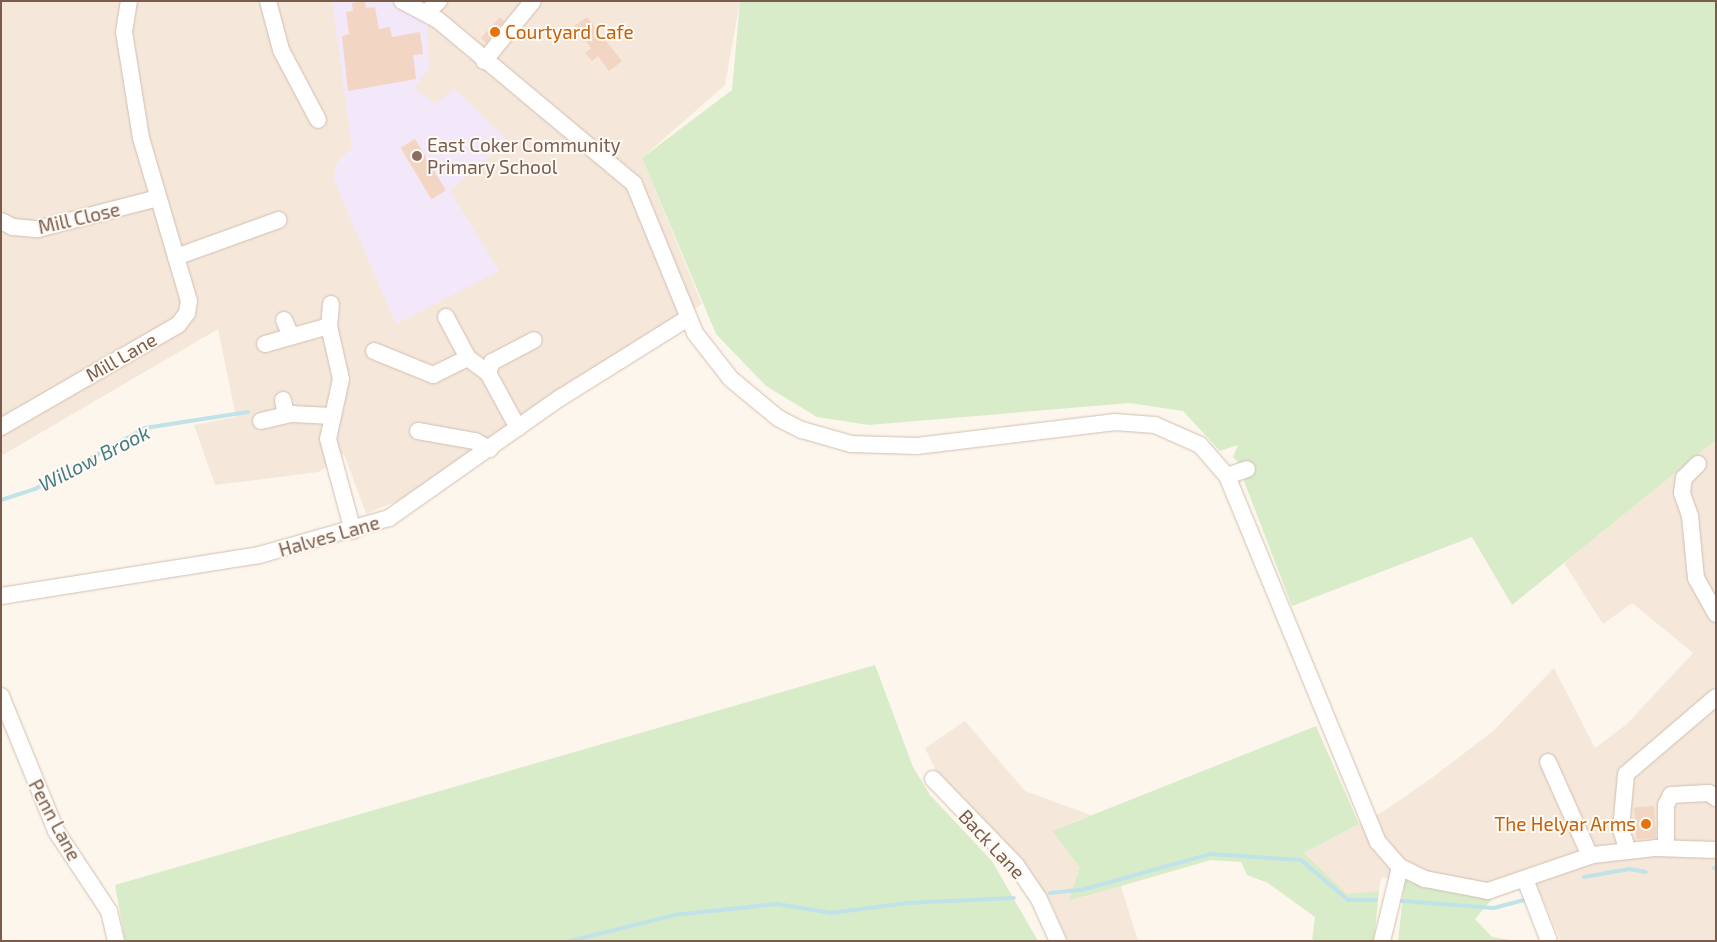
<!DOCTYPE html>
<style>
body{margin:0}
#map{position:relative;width:1717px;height:942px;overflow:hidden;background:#fdf6ec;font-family:"Exo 2",sans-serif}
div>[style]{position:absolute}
.residential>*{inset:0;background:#f5e8da}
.education>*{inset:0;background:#f3e8fa}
.green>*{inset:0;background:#d8ecc9}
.stream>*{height:4px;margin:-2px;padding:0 2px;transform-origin:2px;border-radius:2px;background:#bfe3e8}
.building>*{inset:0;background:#f3d5c3;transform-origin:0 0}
.roads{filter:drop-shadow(0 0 1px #d1beb0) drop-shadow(0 0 1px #d1beb0)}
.minor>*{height:16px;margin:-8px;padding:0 8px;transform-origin:8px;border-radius:8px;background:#fff}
.dots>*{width:14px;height:14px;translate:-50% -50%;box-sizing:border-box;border:2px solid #fffaf3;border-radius:50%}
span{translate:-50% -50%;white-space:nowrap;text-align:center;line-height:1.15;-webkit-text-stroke:4px #fffaf3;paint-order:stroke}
.food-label{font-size:19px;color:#c56008}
.left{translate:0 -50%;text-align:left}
.right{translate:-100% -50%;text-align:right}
.education-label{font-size:19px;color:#785e54}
.street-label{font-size:19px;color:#7a5c4d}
.water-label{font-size:20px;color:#437c86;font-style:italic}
.frame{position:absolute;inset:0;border:2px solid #7a5c4d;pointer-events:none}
</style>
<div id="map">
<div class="residential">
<div style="clip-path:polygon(1px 1px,740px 1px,725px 85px,642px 158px,702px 304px,406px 497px,366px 514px,344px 454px,319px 472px,215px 485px,194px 425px,236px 417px,218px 329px,1px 456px)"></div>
<div style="clip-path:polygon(1716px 440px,1716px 941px,1561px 941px,1536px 884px,1492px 899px,1381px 877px,1379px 891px,1347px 895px,1304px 853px,1384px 811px,1433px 777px,1492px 732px,1554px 668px,1595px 748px,1627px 724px,1693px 653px,1632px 603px,1603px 624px,1564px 563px)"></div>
<div style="clip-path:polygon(965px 721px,1025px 791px,1091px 815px,1052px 831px,1081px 867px,1070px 901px,1121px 886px,1138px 941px,1067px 941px,1052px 905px,1021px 859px,937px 773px,925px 748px)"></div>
</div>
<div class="education">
<div style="clip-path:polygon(332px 1px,391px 1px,427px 20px,429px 68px,414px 88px,435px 104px,455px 89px,508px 140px,450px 191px,499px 271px,396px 324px,334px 180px,336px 164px,352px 148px)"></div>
</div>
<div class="green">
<div style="clip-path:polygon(740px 1px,1716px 1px,1716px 440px,1512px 605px,1472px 537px,1292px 606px,1244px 481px,1248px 474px,1233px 457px,1238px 445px,1220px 451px,1183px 411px,1130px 403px,869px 425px,817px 417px,766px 386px,716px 334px,642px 158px,732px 90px)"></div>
<div style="clip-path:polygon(875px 665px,913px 767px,930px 795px,992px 861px,1038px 941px,125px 941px,115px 885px)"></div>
<div style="clip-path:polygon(1316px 726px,1359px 824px,1304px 853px,1347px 894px,1379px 891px,1374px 941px,1312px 941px,1315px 917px,1268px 883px,1247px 875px,1241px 862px,1211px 860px,1069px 901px,1080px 867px,1052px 831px)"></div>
<div style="clip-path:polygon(1405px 879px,1437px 890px,1492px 899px,1475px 919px,1492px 937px,1517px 941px,1398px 941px)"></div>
</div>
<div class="stream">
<div style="left:1px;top:500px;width:36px;rotate:-18deg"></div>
<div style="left:35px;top:489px;width:126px;rotate:-29deg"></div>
<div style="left:145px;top:428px;width:104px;rotate:-8.8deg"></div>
<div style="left:1714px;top:868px;width:2px"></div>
<div style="left:1584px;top:877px;width:46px;rotate:-10.1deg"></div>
<div style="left:1629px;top:869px;width:17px;rotate:10deg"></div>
<div style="left:1050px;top:893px;width:31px;rotate:-6deg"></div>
<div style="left:1081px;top:890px;width:135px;rotate:-15.5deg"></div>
<div style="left:1211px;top:854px;width:90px;rotate:3.8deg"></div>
<div style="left:1301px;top:860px;width:62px;rotate:40.4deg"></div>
<div style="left:1348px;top:900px;width:28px"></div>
<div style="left:1402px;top:901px;width:92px;rotate:4.4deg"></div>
<div style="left:1494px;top:908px;width:34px;rotate:-15deg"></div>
<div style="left:570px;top:941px;width:107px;rotate:-14deg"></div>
<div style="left:674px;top:915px;width:104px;rotate:-6.1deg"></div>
<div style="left:777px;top:904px;width:55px;rotate:9.5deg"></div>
<div style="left:831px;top:913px;width:77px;rotate:-7.5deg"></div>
<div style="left:907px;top:903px;width:107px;rotate:-2.7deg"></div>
</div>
<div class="building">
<div style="clip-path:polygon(365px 1px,366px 8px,375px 7px,379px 29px,390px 27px,392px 37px,420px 32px,423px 54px,413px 55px,416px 79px,348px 91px,342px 36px,349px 34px,346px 12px,353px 11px,352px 3px)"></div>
<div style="clip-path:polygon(500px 17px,504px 21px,486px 43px,481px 38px)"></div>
<div style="clip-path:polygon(587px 17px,622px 61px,609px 71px,598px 56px,592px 61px,585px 53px,591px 48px,574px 26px)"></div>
<div style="left:415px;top:139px;width:60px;height:17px;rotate:59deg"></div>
<div style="left:1654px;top:806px;width:32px;height:20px;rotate:86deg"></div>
</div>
<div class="roads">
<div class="minor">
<div style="left:268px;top:1px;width:51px;rotate:75.1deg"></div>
<div style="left:281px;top:50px;width:79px;rotate:62.1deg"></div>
<div style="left:402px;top:1px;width:41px;rotate:27.8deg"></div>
<div style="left:438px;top:20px;width:256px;rotate:39.9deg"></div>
<div style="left:634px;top:184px;width:161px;rotate:67.7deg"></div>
<div style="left:695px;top:333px;width:58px;rotate:52deg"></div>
<div style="left:731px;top:379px;width:61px;rotate:39.7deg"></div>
<div style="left:778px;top:418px;width:27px;rotate:27deg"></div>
<div style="left:802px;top:430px;width:51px;rotate:15.9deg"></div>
<div style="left:851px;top:444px;width:66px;rotate:1.7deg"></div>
<div style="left:917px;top:446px;width:198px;rotate:-6.9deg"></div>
<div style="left:1114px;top:422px;width:41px;rotate:4.2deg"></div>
<div style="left:1155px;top:425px;width:49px;rotate:24deg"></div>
<div style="left:1200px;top:445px;width:41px;rotate:48.9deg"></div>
<div style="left:1227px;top:476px;width:396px;rotate:67.6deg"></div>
<div style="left:1378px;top:842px;width:33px;rotate:49deg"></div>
<div style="left:1400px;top:867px;width:28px;rotate:26deg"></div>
<div style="left:1425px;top:879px;width:64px;rotate:10.8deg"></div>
<div style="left:1488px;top:891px;width:111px;rotate:-18.9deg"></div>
<div style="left:1593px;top:855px;width:62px;rotate:-6.4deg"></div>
<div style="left:1655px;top:848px;width:61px;rotate:1.9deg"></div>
<div style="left:426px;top:13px;width:18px;rotate:-43deg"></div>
<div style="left:484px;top:61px;width:77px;rotate:-50.8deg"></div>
<div style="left:1px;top:221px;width:13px;rotate:27deg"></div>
<div style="left:13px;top:227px;width:25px;rotate:5deg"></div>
<div style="left:38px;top:229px;width:124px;rotate:-14.5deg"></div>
<div style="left:176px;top:257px;width:109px;rotate:-19.9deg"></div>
<div style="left:331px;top:304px;width:22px;rotate:95deg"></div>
<div style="left:329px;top:326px;width:54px;rotate:77.2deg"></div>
<div style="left:341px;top:379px;width:61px;rotate:102.2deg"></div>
<div style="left:328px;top:439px;width:95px;rotate:74.8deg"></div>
<div style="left:446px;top:317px;width:47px;rotate:61.8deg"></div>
<div style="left:468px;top:358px;width:25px;rotate:37deg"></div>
<div style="left:284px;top:320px;width:17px;rotate:66deg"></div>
<div style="left:265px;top:344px;width:66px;rotate:-15.7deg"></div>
<div style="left:374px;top:351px;width:64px;rotate:22.1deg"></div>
<div style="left:433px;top:375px;width:39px;rotate:-26deg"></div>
<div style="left:283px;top:400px;width:15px;rotate:79deg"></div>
<div style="left:261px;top:421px;width:32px;rotate:-13deg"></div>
<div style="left:292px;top:414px;width:40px;rotate:2.9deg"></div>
<div style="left:1px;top:427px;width:204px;rotate:-30deg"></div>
<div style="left:178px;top:325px;width:15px;rotate:-53deg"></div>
<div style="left:187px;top:313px;width:12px;rotate:-81deg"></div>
<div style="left:189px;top:301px;width:170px;rotate:-106.4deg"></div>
<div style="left:141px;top:138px;width:107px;rotate:-99.1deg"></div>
<div style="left:124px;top:32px;width:31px;rotate:-81deg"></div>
<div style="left:518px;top:428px;width:63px;rotate:-118.6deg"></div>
<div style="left:488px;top:373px;width:12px;rotate:-70deg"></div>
<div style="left:492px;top:362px;width:47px;rotate:-27.6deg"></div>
<div style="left:418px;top:431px;width:58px;rotate:10deg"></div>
<div style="left:475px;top:441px;width:17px;rotate:28deg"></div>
<div style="left:1698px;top:464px;width:20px;rotate:135deg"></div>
<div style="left:1684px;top:478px;width:15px;rotate:98deg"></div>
<div style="left:1682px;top:493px;width:24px;rotate:71deg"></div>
<div style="left:1690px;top:516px;width:62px;rotate:84.5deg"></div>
<div style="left:1696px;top:578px;width:41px;rotate:60.9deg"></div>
<div style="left:1227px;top:476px;width:21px;rotate:-19deg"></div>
<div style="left:1px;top:596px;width:261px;rotate:-9deg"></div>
<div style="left:259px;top:555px;width:135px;rotate:-15.9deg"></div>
<div style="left:389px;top:518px;width:209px;rotate:-35.1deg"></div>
<div style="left:560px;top:398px;width:151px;rotate:-32deg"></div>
<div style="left:1px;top:696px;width:146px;rotate:67.8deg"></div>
<div style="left:56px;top:831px;width:96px;rotate:56.5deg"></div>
<div style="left:109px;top:911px;width:31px;rotate:77deg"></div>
<div style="left:1548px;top:762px;width:103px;rotate:65.9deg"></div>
<div style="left:933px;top:779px;width:120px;rotate:46deg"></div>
<div style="left:1016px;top:865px;width:41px;rotate:55.9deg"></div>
<div style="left:1039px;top:899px;width:46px;rotate:65.7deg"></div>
<div style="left:1666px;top:848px;width:43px;rotate:-90deg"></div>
<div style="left:1666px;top:805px;width:11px;rotate:-63deg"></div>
<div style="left:1671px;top:795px;width:38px;rotate:-3deg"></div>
<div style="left:1709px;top:793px;width:9px;rotate:36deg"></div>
<div style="left:1628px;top:851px;width:23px;rotate:-108deg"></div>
<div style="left:1621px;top:829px;width:55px;rotate:-84.8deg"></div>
<div style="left:1626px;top:774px;width:118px;rotate:-40.5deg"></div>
<div style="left:1525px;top:879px;width:66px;rotate:68.8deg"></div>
<div style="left:1382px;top:941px;width:76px;rotate:-76.3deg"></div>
</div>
</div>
<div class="dots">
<div style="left:495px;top:32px;background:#e8710a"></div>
<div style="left:417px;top:156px;background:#8d6e63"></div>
<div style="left:1646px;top:824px;background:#e8710a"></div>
</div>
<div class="food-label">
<span class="left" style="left:505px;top:32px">Courtyard Cafe</span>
<span class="right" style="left:1636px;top:824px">The Helyar Arms</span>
</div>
<div class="education-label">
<span class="left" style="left:427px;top:156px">East Coker Community<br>Primary School</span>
</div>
<div class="street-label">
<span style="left:79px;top:218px;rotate:-13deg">Mill Close</span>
<span style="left:121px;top:357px;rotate:-30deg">Mill Lane</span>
<span style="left:329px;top:536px;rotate:-16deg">Halves Lane</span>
<span style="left:55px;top:820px;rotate:62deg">Penn Lane</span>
<span style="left:992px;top:844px;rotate:47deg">Back Lane</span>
</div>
<div class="water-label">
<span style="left:94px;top:458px;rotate:-27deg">Willow Brook</span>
</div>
<div class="frame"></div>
</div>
